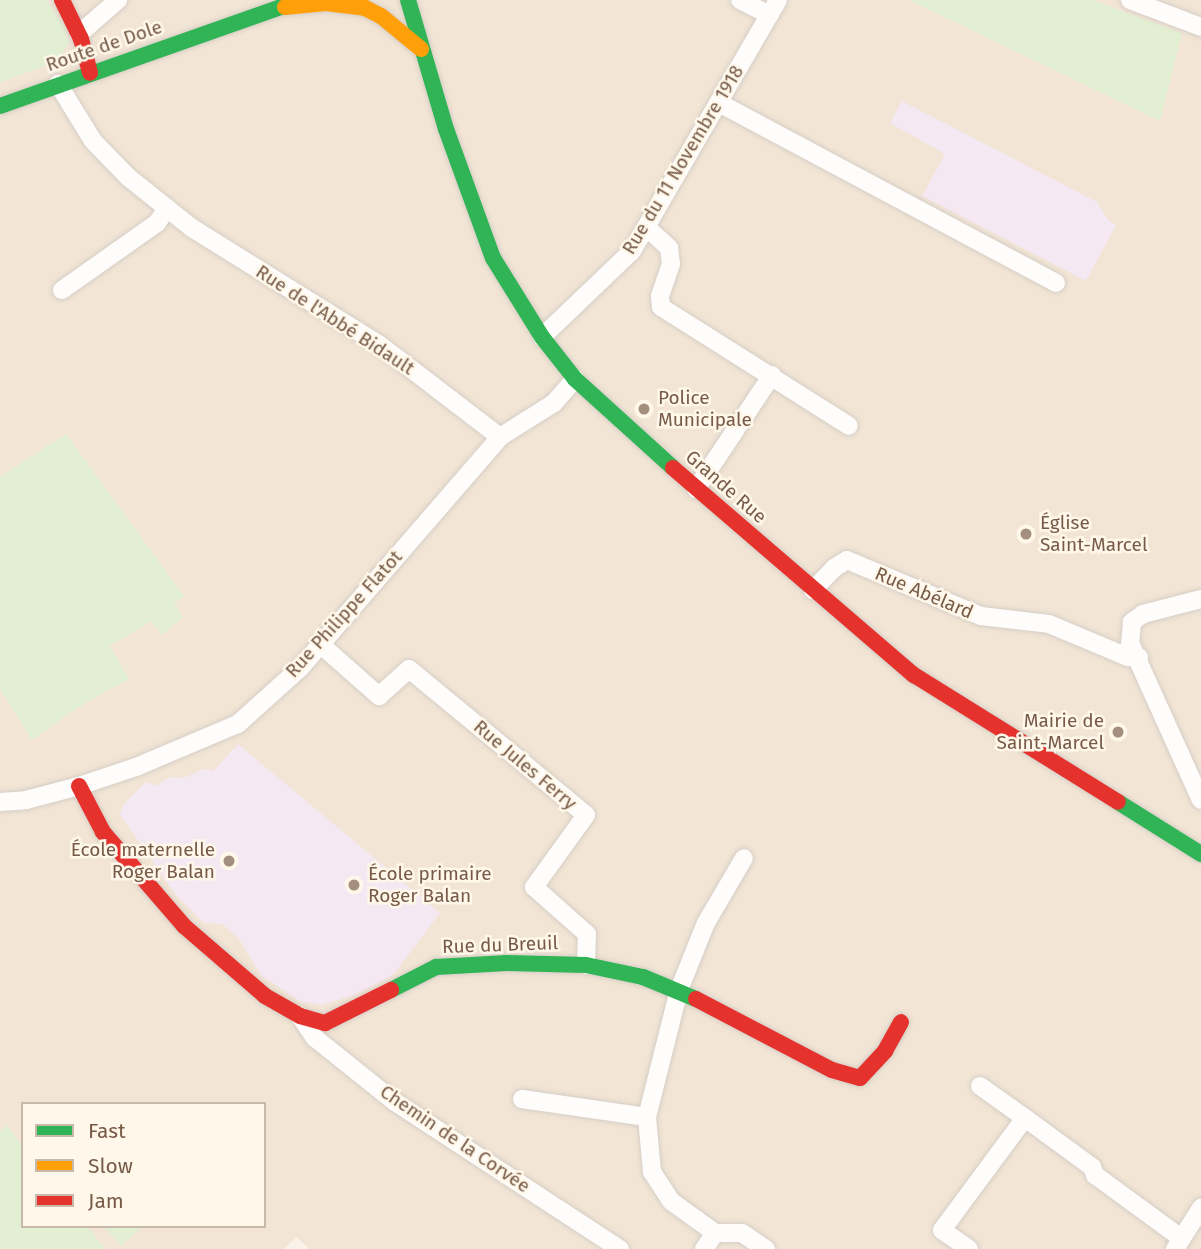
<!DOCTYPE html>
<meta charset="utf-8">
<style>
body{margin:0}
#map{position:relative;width:1201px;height:1249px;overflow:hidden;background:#f8f2e8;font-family:"Fira Sans",sans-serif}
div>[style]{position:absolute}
.residential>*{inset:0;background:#f2e5d5}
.education>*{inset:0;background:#f4e8f2}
.green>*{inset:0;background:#e2efd2}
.roads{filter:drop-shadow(0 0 2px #d6cec6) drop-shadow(0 0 2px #d6cec6)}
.street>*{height:18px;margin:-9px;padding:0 9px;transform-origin:9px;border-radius:9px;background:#fefdfc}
.fast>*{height:16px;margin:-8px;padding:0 8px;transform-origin:8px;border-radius:8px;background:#30b455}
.slow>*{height:16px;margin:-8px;padding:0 8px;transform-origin:8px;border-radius:8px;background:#ff9f0a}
.jam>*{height:16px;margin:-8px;padding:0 8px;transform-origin:8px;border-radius:8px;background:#e5322d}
.dots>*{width:19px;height:19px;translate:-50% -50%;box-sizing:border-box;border:4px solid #fff8ea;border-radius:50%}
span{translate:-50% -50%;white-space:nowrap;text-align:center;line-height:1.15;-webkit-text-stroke:5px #fff8ea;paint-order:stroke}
.street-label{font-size:19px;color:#775a47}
.poi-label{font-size:19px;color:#775a47}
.left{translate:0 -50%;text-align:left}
.right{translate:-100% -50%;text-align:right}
.legend{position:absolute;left:21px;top:1102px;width:245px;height:126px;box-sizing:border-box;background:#fff8ea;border:2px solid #c9b9a9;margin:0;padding:9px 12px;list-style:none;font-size:21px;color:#775a47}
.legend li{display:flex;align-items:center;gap:14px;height:35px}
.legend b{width:35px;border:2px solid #c9b9a9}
</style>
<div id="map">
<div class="residential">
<div style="clip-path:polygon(0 0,1201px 0,1201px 1249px,309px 1249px,297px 1237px,283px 1249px,105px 1249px,87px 1226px,264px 1226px,264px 1104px,23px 1104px,23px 1146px,7px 1126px,0 1131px)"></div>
</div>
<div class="education">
<div style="clip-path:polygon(902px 101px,1097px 202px,1108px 220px,1116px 225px,1086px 281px,922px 196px,945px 154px,890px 123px)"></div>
<div style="clip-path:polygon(238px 744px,440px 913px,393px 975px,352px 996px,322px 1005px,299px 1001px,261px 975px,239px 939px,222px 924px,204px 923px,175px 894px,120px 814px,124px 804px,146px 782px,156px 786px,170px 777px,183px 778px,204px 769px,213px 771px)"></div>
</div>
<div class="green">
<div style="clip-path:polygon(0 0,46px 0,64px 27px,69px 42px,56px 62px,0 82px)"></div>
<div style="clip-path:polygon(909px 0,1093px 0,1182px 33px,1160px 121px)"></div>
<div style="clip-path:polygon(66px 434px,184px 596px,174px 604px,183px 617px,162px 635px,151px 621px,110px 646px,129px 679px,80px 706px,32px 740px,0 689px,0 477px)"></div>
<div style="clip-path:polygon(7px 1126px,23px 1146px,23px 1226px,87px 1226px,105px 1249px,0 1249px,0 1131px)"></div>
<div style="clip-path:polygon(104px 1226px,143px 1226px,121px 1246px)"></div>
</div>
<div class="roads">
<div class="street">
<div style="left:740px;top:0;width:33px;rotate:27deg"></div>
<div style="left:1130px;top:0;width:76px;rotate:20.8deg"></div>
<div style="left:79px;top:34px;width:52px;rotate:-41.1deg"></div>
<div style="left:58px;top:84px;width:67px;rotate:58.4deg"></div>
<div style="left:93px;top:141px;width:50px;rotate:45.8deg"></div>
<div style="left:128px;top:177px;width:82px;rotate:38.6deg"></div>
<div style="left:192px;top:228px;width:221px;rotate:31.9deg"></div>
<div style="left:380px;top:345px;width:151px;rotate:37.5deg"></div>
<div style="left:719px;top:103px;width:382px;rotate:28.1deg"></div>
<div style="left:646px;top:227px;width:31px;rotate:42deg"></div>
<div style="left:669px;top:248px;width:16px;rotate:83deg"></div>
<div style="left:671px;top:264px;width:34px;rotate:109deg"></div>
<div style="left:660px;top:296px;width:11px;rotate:85deg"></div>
<div style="left:661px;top:307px;width:222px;rotate:32.3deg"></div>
<div style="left:62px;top:290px;width:116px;rotate:-35.2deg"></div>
<div style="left:157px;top:223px;width:18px;rotate:-56deg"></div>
<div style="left:542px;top:337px;width:124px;rotate:-43.7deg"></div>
<div style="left:632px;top:251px;width:290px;rotate:-59.8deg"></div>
<div style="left:696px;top:489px;width:137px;rotate:-56.3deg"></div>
<div style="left:813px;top:590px;width:30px;rotate:-46deg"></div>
<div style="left:834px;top:568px;width:15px;rotate:-32deg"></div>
<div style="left:847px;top:560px;width:145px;rotate:22.7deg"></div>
<div style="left:981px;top:616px;width:68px;rotate:6.7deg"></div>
<div style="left:1049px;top:624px;width:86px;rotate:22.7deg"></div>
<div style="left:1128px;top:657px;width:11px"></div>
<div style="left:1201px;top:599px;width:60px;rotate:165.5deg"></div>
<div style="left:1143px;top:614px;width:14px;rotate:144deg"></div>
<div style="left:1132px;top:622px;width:21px;rotate:95deg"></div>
<div style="left:1130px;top:643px;width:172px;rotate:65.7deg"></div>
<div style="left:320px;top:644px;width:79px;rotate:41.4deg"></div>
<div style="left:379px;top:696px;width:40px;rotate:-42deg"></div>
<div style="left:409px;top:669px;width:229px;rotate:39.5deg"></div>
<div style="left:586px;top:815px;width:89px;rotate:125.8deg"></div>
<div style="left:534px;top:887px;width:71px;rotate:41.6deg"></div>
<div style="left:587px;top:934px;width:31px;rotate:92deg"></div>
<div style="left:0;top:802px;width:26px;rotate:-4deg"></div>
<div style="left:26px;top:800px;width:55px;rotate:-14.8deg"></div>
<div style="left:79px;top:786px;width:60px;rotate:-18.4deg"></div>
<div style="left:136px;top:767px;width:111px;rotate:-22.9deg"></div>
<div style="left:238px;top:724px;width:85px;rotate:-42.1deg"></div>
<div style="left:301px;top:667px;width:304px;rotate:-49.1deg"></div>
<div style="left:500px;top:437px;width:64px;rotate:-32.2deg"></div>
<div style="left:554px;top:403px;width:32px;rotate:-49deg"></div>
<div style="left:300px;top:1016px;width:27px;rotate:56deg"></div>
<div style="left:315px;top:1038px;width:102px;rotate:38.7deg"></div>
<div style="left:395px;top:1102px;width:269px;rotate:33.2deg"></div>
<div style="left:980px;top:1086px;width:55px;rotate:35.4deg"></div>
<div style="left:522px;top:1099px;width:126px;rotate:8.2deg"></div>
<div style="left:715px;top:1233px;width:54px;rotate:-144deg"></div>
<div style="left:671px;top:1201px;width:35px;rotate:-123deg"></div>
<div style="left:652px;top:1172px;width:55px;rotate:-95.2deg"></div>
<div style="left:647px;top:1117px;width:131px;rotate:-75.9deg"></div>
<div style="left:679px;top:990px;width:72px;rotate:-68.1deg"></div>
<div style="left:706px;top:923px;width:75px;rotate:-59.7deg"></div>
<div style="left:704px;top:1249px;width:19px;rotate:-55deg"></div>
<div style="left:715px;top:1233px;width:27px"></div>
<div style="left:742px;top:1233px;width:29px;rotate:34deg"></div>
<div style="left:969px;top:1249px;width:33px;rotate:-145deg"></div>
<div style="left:942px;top:1230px;width:139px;rotate:-53.5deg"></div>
<div style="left:1025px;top:1118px;width:83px;rotate:36.2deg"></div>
<div style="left:1092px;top:1167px;width:9px;rotate:69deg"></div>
<div style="left:1095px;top:1175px;width:107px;rotate:36.2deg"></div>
<div style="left:1175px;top:1249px;width:49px;rotate:-57.6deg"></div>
</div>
<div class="fast">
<div style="left:408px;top:0;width:134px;rotate:73.6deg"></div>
<div style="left:446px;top:129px;width:137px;rotate:70deg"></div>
<div style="left:493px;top:258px;width:93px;rotate:58.2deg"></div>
<div style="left:542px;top:337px;width:53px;rotate:51.8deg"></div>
<div style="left:575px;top:379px;width:132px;rotate:42.2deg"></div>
<div style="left:0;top:106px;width:319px;rotate:-19.4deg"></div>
<div style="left:1118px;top:802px;width:98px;rotate:32.1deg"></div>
<div style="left:391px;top:990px;width:51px;rotate:-27.1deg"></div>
<div style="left:436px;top:967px;width:71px;rotate:-3.2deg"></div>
<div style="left:507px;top:963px;width:79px;rotate:1.5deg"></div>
<div style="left:586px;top:965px;width:58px;rotate:11.9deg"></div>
<div style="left:643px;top:977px;width:57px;rotate:22.5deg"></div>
</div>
<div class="slow">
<div style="left:285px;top:7px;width:41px;rotate:-5.6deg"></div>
<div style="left:326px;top:3px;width:39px;rotate:7deg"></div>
<div style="left:365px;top:8px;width:18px;rotate:27deg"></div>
<div style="left:381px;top:16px;width:52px;rotate:39.5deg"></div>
</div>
<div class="jam">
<div style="left:62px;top:0;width:43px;rotate:64deg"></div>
<div style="left:81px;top:39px;width:35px;rotate:75deg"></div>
<div style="left:673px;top:468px;width:318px;rotate:40.7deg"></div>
<div style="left:914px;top:675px;width:240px;rotate:31.9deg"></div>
<div style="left:79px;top:786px;width:52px;rotate:62.4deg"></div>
<div style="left:103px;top:832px;width:124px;rotate:49.2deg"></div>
<div style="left:184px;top:926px;width:107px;rotate:40.8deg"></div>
<div style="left:265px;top:996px;width:40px;rotate:29.7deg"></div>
<div style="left:300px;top:1016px;width:26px;rotate:16deg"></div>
<div style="left:325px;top:1023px;width:74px;rotate:-26.6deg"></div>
<div style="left:696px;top:999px;width:153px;rotate:27.6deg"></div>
<div style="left:832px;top:1070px;width:29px;rotate:16deg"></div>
<div style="left:860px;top:1078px;width:37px;rotate:-47deg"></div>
<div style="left:885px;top:1051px;width:33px;rotate:-61deg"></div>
</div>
</div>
<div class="dots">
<div style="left:644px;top:409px;background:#a48f7f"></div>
<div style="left:1026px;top:534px;background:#a48f7f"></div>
<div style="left:1118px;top:732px;background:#a48f7f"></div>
<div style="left:229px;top:861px;background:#a48f7f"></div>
<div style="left:354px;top:885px;background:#a48f7f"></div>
</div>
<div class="street-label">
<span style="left:104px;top:46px;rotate:-19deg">Route de Dole</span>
<span style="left:683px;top:160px;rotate:-59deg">Rue du 11 Novembre 1918</span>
<span style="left:335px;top:320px;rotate:33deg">Rue de l'Abbé Bidault</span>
<span style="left:726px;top:487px;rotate:41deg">Grande Rue</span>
<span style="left:924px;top:593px;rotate:23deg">Rue Abélard</span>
<span style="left:344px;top:614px;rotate:-48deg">Rue Philippe Flatot</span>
<span style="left:525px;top:765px;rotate:40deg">Rue Jules Ferry</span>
<span style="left:500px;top:945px;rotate:-2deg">Rue du Breuil</span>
<span style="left:455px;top:1139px;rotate:34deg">Chemin de la Corvée</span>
</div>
<div class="poi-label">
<span class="left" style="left:658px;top:409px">Police<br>Municipale</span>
<span class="left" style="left:1040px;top:534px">Église<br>Saint-Marcel</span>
<span class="right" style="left:1104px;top:732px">Mairie de<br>Saint-Marcel</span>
<span class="right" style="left:215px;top:861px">École maternelle<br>Roger Balan</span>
<span class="left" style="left:368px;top:885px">École primaire<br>Roger Balan</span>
</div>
<ul class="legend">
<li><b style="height:9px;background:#30b455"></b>Fast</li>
<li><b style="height:9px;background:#ff9f0a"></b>Slow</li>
<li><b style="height:9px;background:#e5322d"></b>Jam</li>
</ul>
</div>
